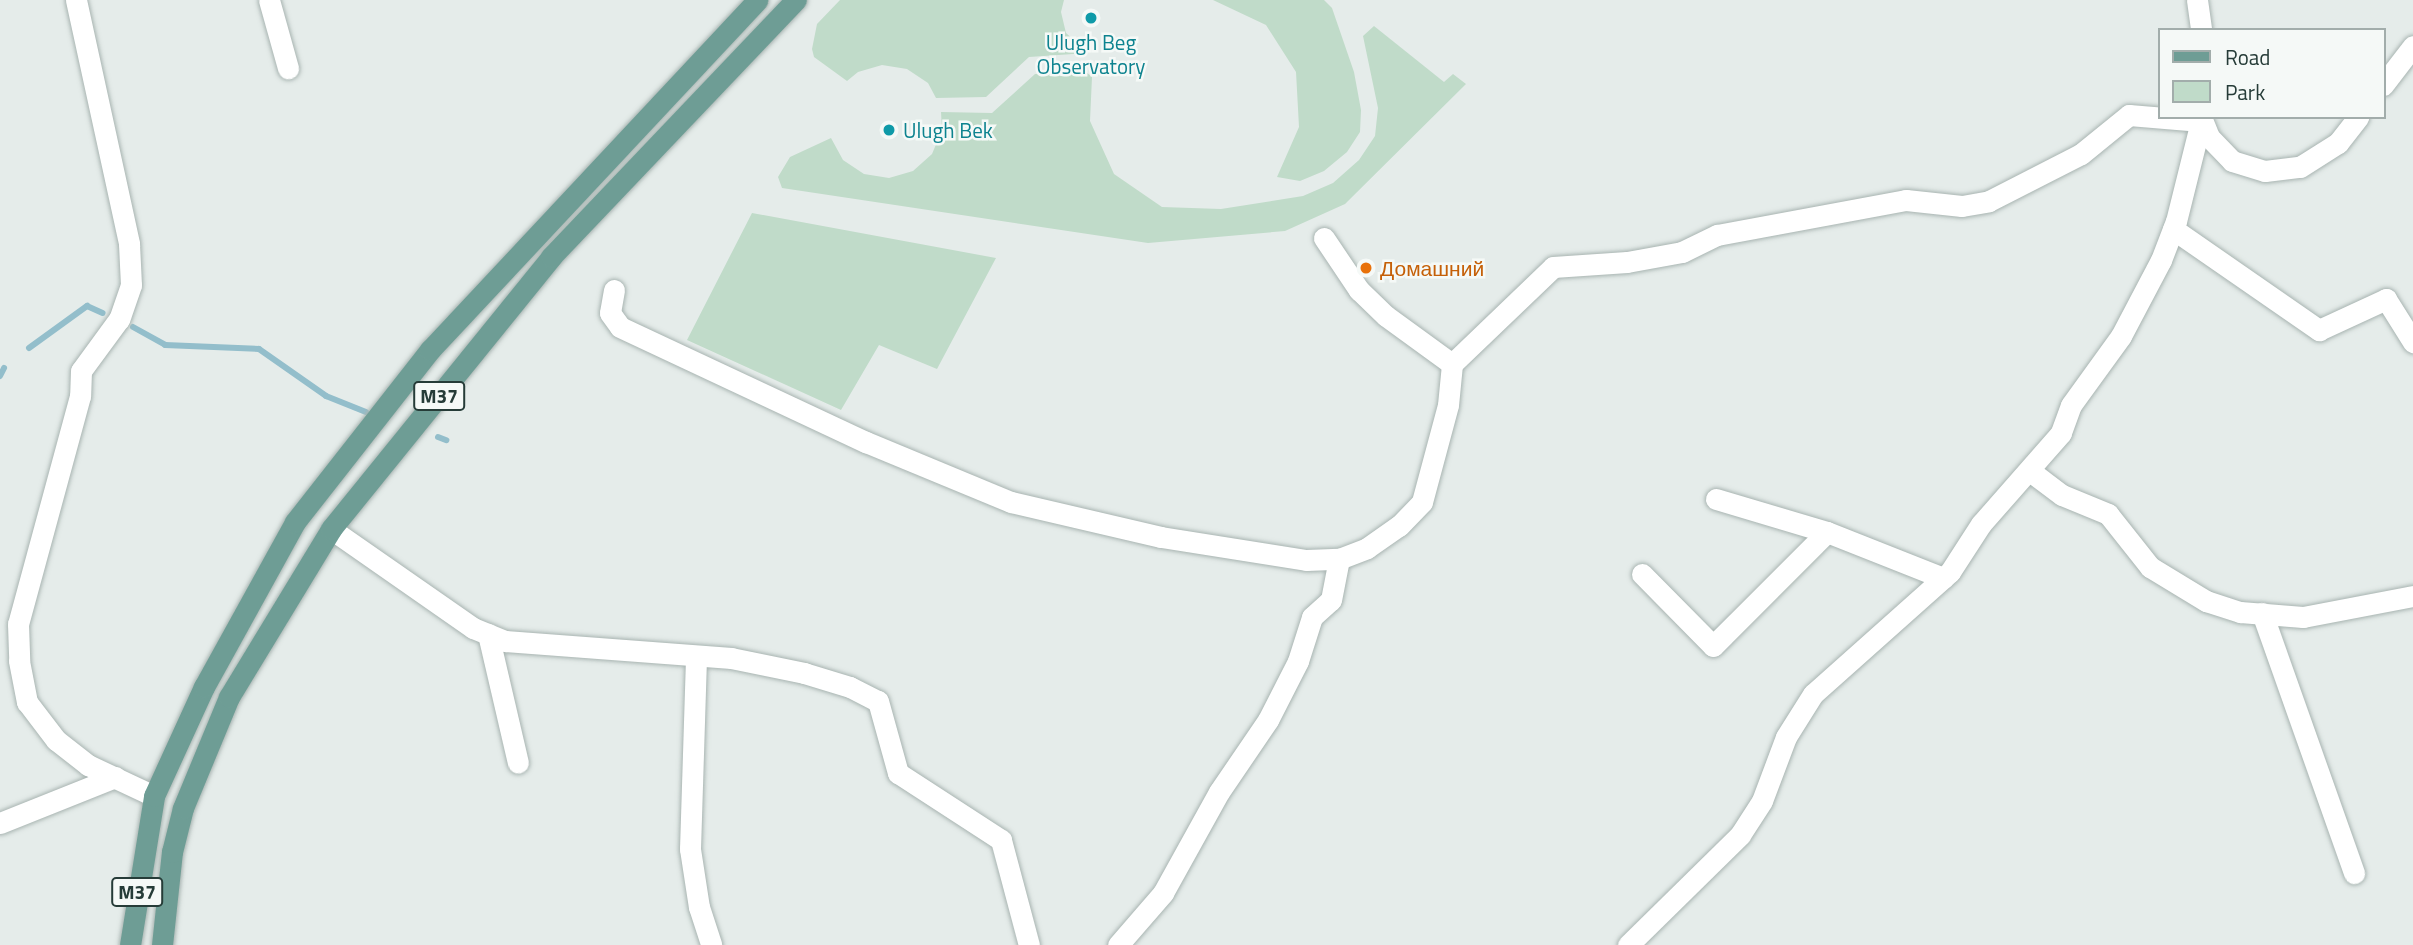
<!DOCTYPE html>
<meta charset="utf-8">
<style>
body{margin:0}
#map{position:relative;width:2413px;height:945px;overflow:hidden;background:#e5ecea;font-family:"Titillium Web",sans-serif}
div>[style]{position:absolute}
.green>*{inset:0;background:#c0dbc9}
.stream>*{height:6px;margin:-3px;padding:0 3px;transform-origin:3px;border-radius:3px;background:#93becb}
.roads{filter:drop-shadow(0 0 2px #a8b4b1) drop-shadow(0 0 2px #a8b4b1)}
.minor>*{height:21px;margin:-10.5px;padding:0 10.5px;transform-origin:10.5px;border-radius:10.5px;background:#fff}
.primary>*{height:21px;margin:-10.5px;padding:0 10.5px;transform-origin:10.5px;border-radius:10.5px;background:#6e9d95}
.dots>*{width:19px;height:19px;translate:-50% -50%;box-sizing:border-box;border:4px solid #f5f9f7;border-radius:50%}
span{translate:-50% -50%;white-space:nowrap;text-align:center;line-height:1.15;-webkit-text-stroke:5px #f5f9f7;paint-order:stroke}
.shield-label span{padding:2px 5px;background:#f5f9f7;border:2px solid;border-radius:5px;-webkit-text-stroke-width:0}
.shield-label{font-size:19px;color:#263c38;font-weight:700}
.culture-label{font-size:21px;color:#0d838f}
.left{translate:0 -50%;text-align:left}
.food-label{font-size:21px;color:#c56008}
.legend{position:absolute;left:2158px;top:28px;width:228px;height:91px;box-sizing:border-box;background:#f5f9f7;border:2px solid #a2adab;margin:0;padding:9px 12px;list-style:none;font-size:21px;color:#263c38}
.legend li{display:flex;align-items:center;gap:14px;height:35px}
.legend b{width:35px;border:2px solid #a2adab}
</style>
<div id="map">
<div class="green">
<div style="clip-path:polygon(840px 0,1064px 0,1061px 12px,1066px 33px,1088px 53px,1029px 57px,986px 97px,936px 98px,928px 83px,907px 69px,882px 65px,858px 72px,847px 81px,814px 57px,812px 49px,817px 24px)"></div>
<div style="clip-path:polygon(1174px 0,1324px 0,1332px 8px,1354px 72px,1361px 110px,1360px 132px,1347px 152px,1324px 171px,1300px 181px,1277px 177px,1299px 127px,1296px 72px,1266px 25px,1213px 0)"></div>
<div style="clip-path:polygon(1374px 26px,1444px 82px,1453px 74px,1466px 84px,1345px 204px,1285px 231px,1148px 243px,782px 188px,778px 177px,790px 157px,831px 138px,843px 160px,864px 174px,889px 178px,913px 171px,932px 154px,942px 130px,941px 112px,992px 113px,1035px 74px,1085px 71px,1092px 77px,1090px 121px,1114px 174px,1162px 207px,1221px 209px,1303px 196px,1333px 183px,1359px 160px,1375px 136px,1378px 108px,1363px 36px)"></div>
<div style="clip-path:polygon(752px 213px,996px 258px,937px 369px,879px 345px,841px 410px,687px 340px)"></div>
</div>
<div class="stream">
<div style="left:133px;top:327px;width:37px;rotate:29deg"></div>
<div style="left:165px;top:345px;width:94px;rotate:2.4deg"></div>
<div style="left:259px;top:349px;width:82px;rotate:35deg"></div>
<div style="left:326px;top:396px;width:43px;rotate:21.8deg"></div>
<div style="left:29px;top:348px;width:72px;rotate:-35.9deg"></div>
<div style="left:87px;top:306px;width:17px;rotate:24deg"></div>
<div style="left:0;top:376px;width:9px;rotate:-63deg"></div>
<div style="left:438px;top:437px;width:9px;rotate:21deg"></div>
</div>
<div class="roads">
<div class="minor">
<div style="left:76px;top:0;width:250px;rotate:77.7deg"></div>
<div style="left:129px;top:244px;width:41px;rotate:87.2deg"></div>
<div style="left:131px;top:285px;width:36px;rotate:109deg"></div>
<div style="left:119px;top:319px;width:64px;rotate:126.2deg"></div>
<div style="left:81px;top:371px;width:25px;rotate:92deg"></div>
<div style="left:80px;top:396px;width:236px;rotate:105.2deg"></div>
<div style="left:18px;top:624px;width:37px;rotate:88deg"></div>
<div style="left:19px;top:661px;width:42px;rotate:79deg"></div>
<div style="left:27px;top:702px;width:48px;rotate:52.7deg"></div>
<div style="left:56px;top:740px;width:41px;rotate:38deg"></div>
<div style="left:88px;top:765px;width:73px;rotate:25.2deg"></div>
<div style="left:269px;top:0;width:71px;rotate:74.4deg"></div>
<div style="left:2197px;top:0;width:30px;rotate:82deg"></div>
<div style="left:2383px;top:85px;width:49px;rotate:-52.4deg"></div>
<div style="left:2201px;top:117px;width:22px;rotate:68deg"></div>
<div style="left:2209px;top:137px;width:33px;rotate:46deg"></div>
<div style="left:2232px;top:161px;width:34px;rotate:17deg"></div>
<div style="left:2265px;top:171px;width:35px;rotate:-7deg"></div>
<div style="left:2300px;top:167px;width:45px;rotate:-32.3deg"></div>
<div style="left:2338px;top:143px;width:33px;rotate:-52deg"></div>
<div style="left:2173px;top:229px;width:178px;rotate:34.7deg"></div>
<div style="left:2319px;top:330px;width:74px;rotate:-24.8deg"></div>
<div style="left:2386px;top:299px;width:51px;rotate:57.9deg"></div>
<div style="left:1324px;top:238px;width:63px;rotate:56.1deg"></div>
<div style="left:1359px;top:290px;width:37px;rotate:44deg"></div>
<div style="left:1386px;top:316px;width:82px;rotate:36deg"></div>
<div style="left:614px;top:290px;width:23px;rotate:100deg"></div>
<div style="left:610px;top:313px;width:17px;rotate:54deg"></div>
<div style="left:620px;top:327px;width:272px;rotate:25.1deg"></div>
<div style="left:866px;top:442px;width:157px;rotate:22.5deg"></div>
<div style="left:1011px;top:502px;width:154px;rotate:13.1deg"></div>
<div style="left:1161px;top:537px;width:147px;rotate:9deg"></div>
<div style="left:1306px;top:560px;width:33px;rotate:-2deg"></div>
<div style="left:1339px;top:559px;width:30px;rotate:-21deg"></div>
<div style="left:1367px;top:548px;width:39px;rotate:-35deg"></div>
<div style="left:1399px;top:526px;width:33px;rotate:-46deg"></div>
<div style="left:1422px;top:502px;width:100px;rotate:-75deg"></div>
<div style="left:1448px;top:405px;width:41px;rotate:-84.4deg"></div>
<div style="left:1452px;top:364px;width:140px;rotate:-43.8deg"></div>
<div style="left:1553px;top:267px;width:74px;rotate:-3.9deg"></div>
<div style="left:1627px;top:262px;width:56px;rotate:-10.3deg"></div>
<div style="left:1682px;top:252px;width:39px;rotate:-26deg"></div>
<div style="left:1717px;top:235px;width:192px;rotate:-10.5deg"></div>
<div style="left:1906px;top:200px;width:56px;rotate:6.1deg"></div>
<div style="left:1962px;top:206px;width:27px;rotate:-10deg"></div>
<div style="left:1989px;top:201px;width:103px;rotate:-27.1deg"></div>
<div style="left:2081px;top:154px;width:62px;rotate:-39.1deg"></div>
<div style="left:2129px;top:115px;width:72px;rotate:4.8deg"></div>
<div style="left:2201px;top:121px;width:103px;rotate:104deg"></div>
<div style="left:2176px;top:221px;width:42px;rotate:111deg"></div>
<div style="left:2161px;top:260px;width:86px;rotate:117.8deg"></div>
<div style="left:2121px;top:336px;width:85px;rotate:125.9deg"></div>
<div style="left:2071px;top:405px;width:30px;rotate:110deg"></div>
<div style="left:2061px;top:433px;width:121px;rotate:131.3deg"></div>
<div style="left:1981px;top:524px;width:57px;rotate:122.9deg"></div>
<div style="left:1950px;top:572px;width:183px;rotate:138.3deg"></div>
<div style="left:1813px;top:694px;width:51px;rotate:122.1deg"></div>
<div style="left:1786px;top:737px;width:68px;rotate:110.6deg"></div>
<div style="left:1762px;top:801px;width:40px;rotate:122.9deg"></div>
<div style="left:1740px;top:835px;width:157px;rotate:135.5deg"></div>
<div style="left:2030px;top:471px;width:40px;rotate:37deg"></div>
<div style="left:2062px;top:495px;width:50px;rotate:22.4deg"></div>
<div style="left:2108px;top:514px;width:68px;rotate:51.6deg"></div>
<div style="left:2150px;top:567px;width:66px;rotate:31.3deg"></div>
<div style="left:2206px;top:601px;width:36px;rotate:18deg"></div>
<div style="left:2240px;top:612px;width:63px;rotate:4.5deg"></div>
<div style="left:2303px;top:617px;width:112px;rotate:-10.8deg"></div>
<div style="left:1716px;top:499px;width:116px;rotate:16.6deg"></div>
<div style="left:1827px;top:532px;width:125px;rotate:21.6deg"></div>
<div style="left:331px;top:529px;width:173px;rotate:34.9deg"></div>
<div style="left:473px;top:628px;width:35px;rotate:22deg"></div>
<div style="left:505px;top:641px;width:227px;rotate:4.3deg"></div>
<div style="left:731px;top:658px;width:75px;rotate:11.6deg"></div>
<div style="left:804px;top:673px;width:48px;rotate:16.9deg"></div>
<div style="left:850px;top:687px;width:31px;rotate:27deg"></div>
<div style="left:878px;top:701px;width:75px;rotate:74.5deg"></div>
<div style="left:898px;top:773px;width:123px;rotate:33deg"></div>
<div style="left:1001px;top:840px;width:109px;rotate:75.1deg"></div>
<div style="left:1642px;top:574px;width:101px;rotate:45.4deg"></div>
<div style="left:1713px;top:646px;width:161px;rotate:-45deg"></div>
<div style="left:2262px;top:613px;width:276px;rotate:70.5deg"></div>
<div style="left:488px;top:634px;width:132px;rotate:76.9deg"></div>
<div style="left:696px;top:658px;width:191px;rotate:91.8deg"></div>
<div style="left:690px;top:849px;width:59px;rotate:81.2deg"></div>
<div style="left:699px;top:907px;width:40px;rotate:72deg"></div>
<div style="left:0;top:823px;width:124px;rotate:-21.8deg"></div>
<div style="left:1118px;top:945px;width:69px;rotate:-49.1deg"></div>
<div style="left:1163px;top:893px;width:115px;rotate:-61deg"></div>
<div style="left:1219px;top:792px;width:87px;rotate:-55.8deg"></div>
<div style="left:1268px;top:720px;width:66px;rotate:-63deg"></div>
<div style="left:1298px;top:661px;width:46px;rotate:-72.3deg"></div>
<div style="left:1312px;top:617px;width:25px;rotate:-42deg"></div>
<div style="left:1331px;top:600px;width:42px;rotate:-79deg"></div>
</div>
<div class="primary">
<div style="left:130px;top:945px;width:151px;rotate:-80.8deg"></div>
<div style="left:154px;top:796px;width:120px;rotate:-65.4deg"></div>
<div style="left:204px;top:687px;width:188px;rotate:-61.1deg"></div>
<div style="left:295px;top:522px;width:219px;rotate:-51.9deg"></div>
<div style="left:430px;top:350px;width:479px;rotate:-46.9deg"></div>
<div style="left:162px;top:945px;width:94px;rotate:-83.9deg"></div>
<div style="left:172px;top:852px;width:45px;rotate:-76deg"></div>
<div style="left:183px;top:808px;width:120px;rotate:-67.5deg"></div>
<div style="left:229px;top:697px;width:197px;rotate:-58.7deg"></div>
<div style="left:331px;top:529px;width:350px;rotate:-51deg"></div>
<div style="left:551px;top:257px;width:355px;rotate:-46.4deg"></div>
</div>
</div>
<div class="dots">
<div style="left:1091px;top:18px;background:#0f9aa8"></div>
<div style="left:889px;top:130px;background:#0f9aa8"></div>
<div style="left:1366px;top:268px;background:#e8710a"></div>
</div>
<div class="shield-label">
<span style="left:439px;top:396px">M37</span>
<span style="left:137px;top:892px">M37</span>
</div>
<div class="culture-label">
<span style="left:1091px;top:54px">Ulugh Beg<br>Observatory</span>
<span class="left" style="left:903px;top:130px">Ulugh Bek</span>
</div>
<div class="food-label">
<span class="left" style="left:1380px;top:268px">Домашний</span>
</div>
<ul class="legend">
<li><b style="height:9px;background:#6e9d95"></b>Road</li>
<li><b style="height:19px;background:#c0dbc9"></b>Park</li>
</ul>
</div>
